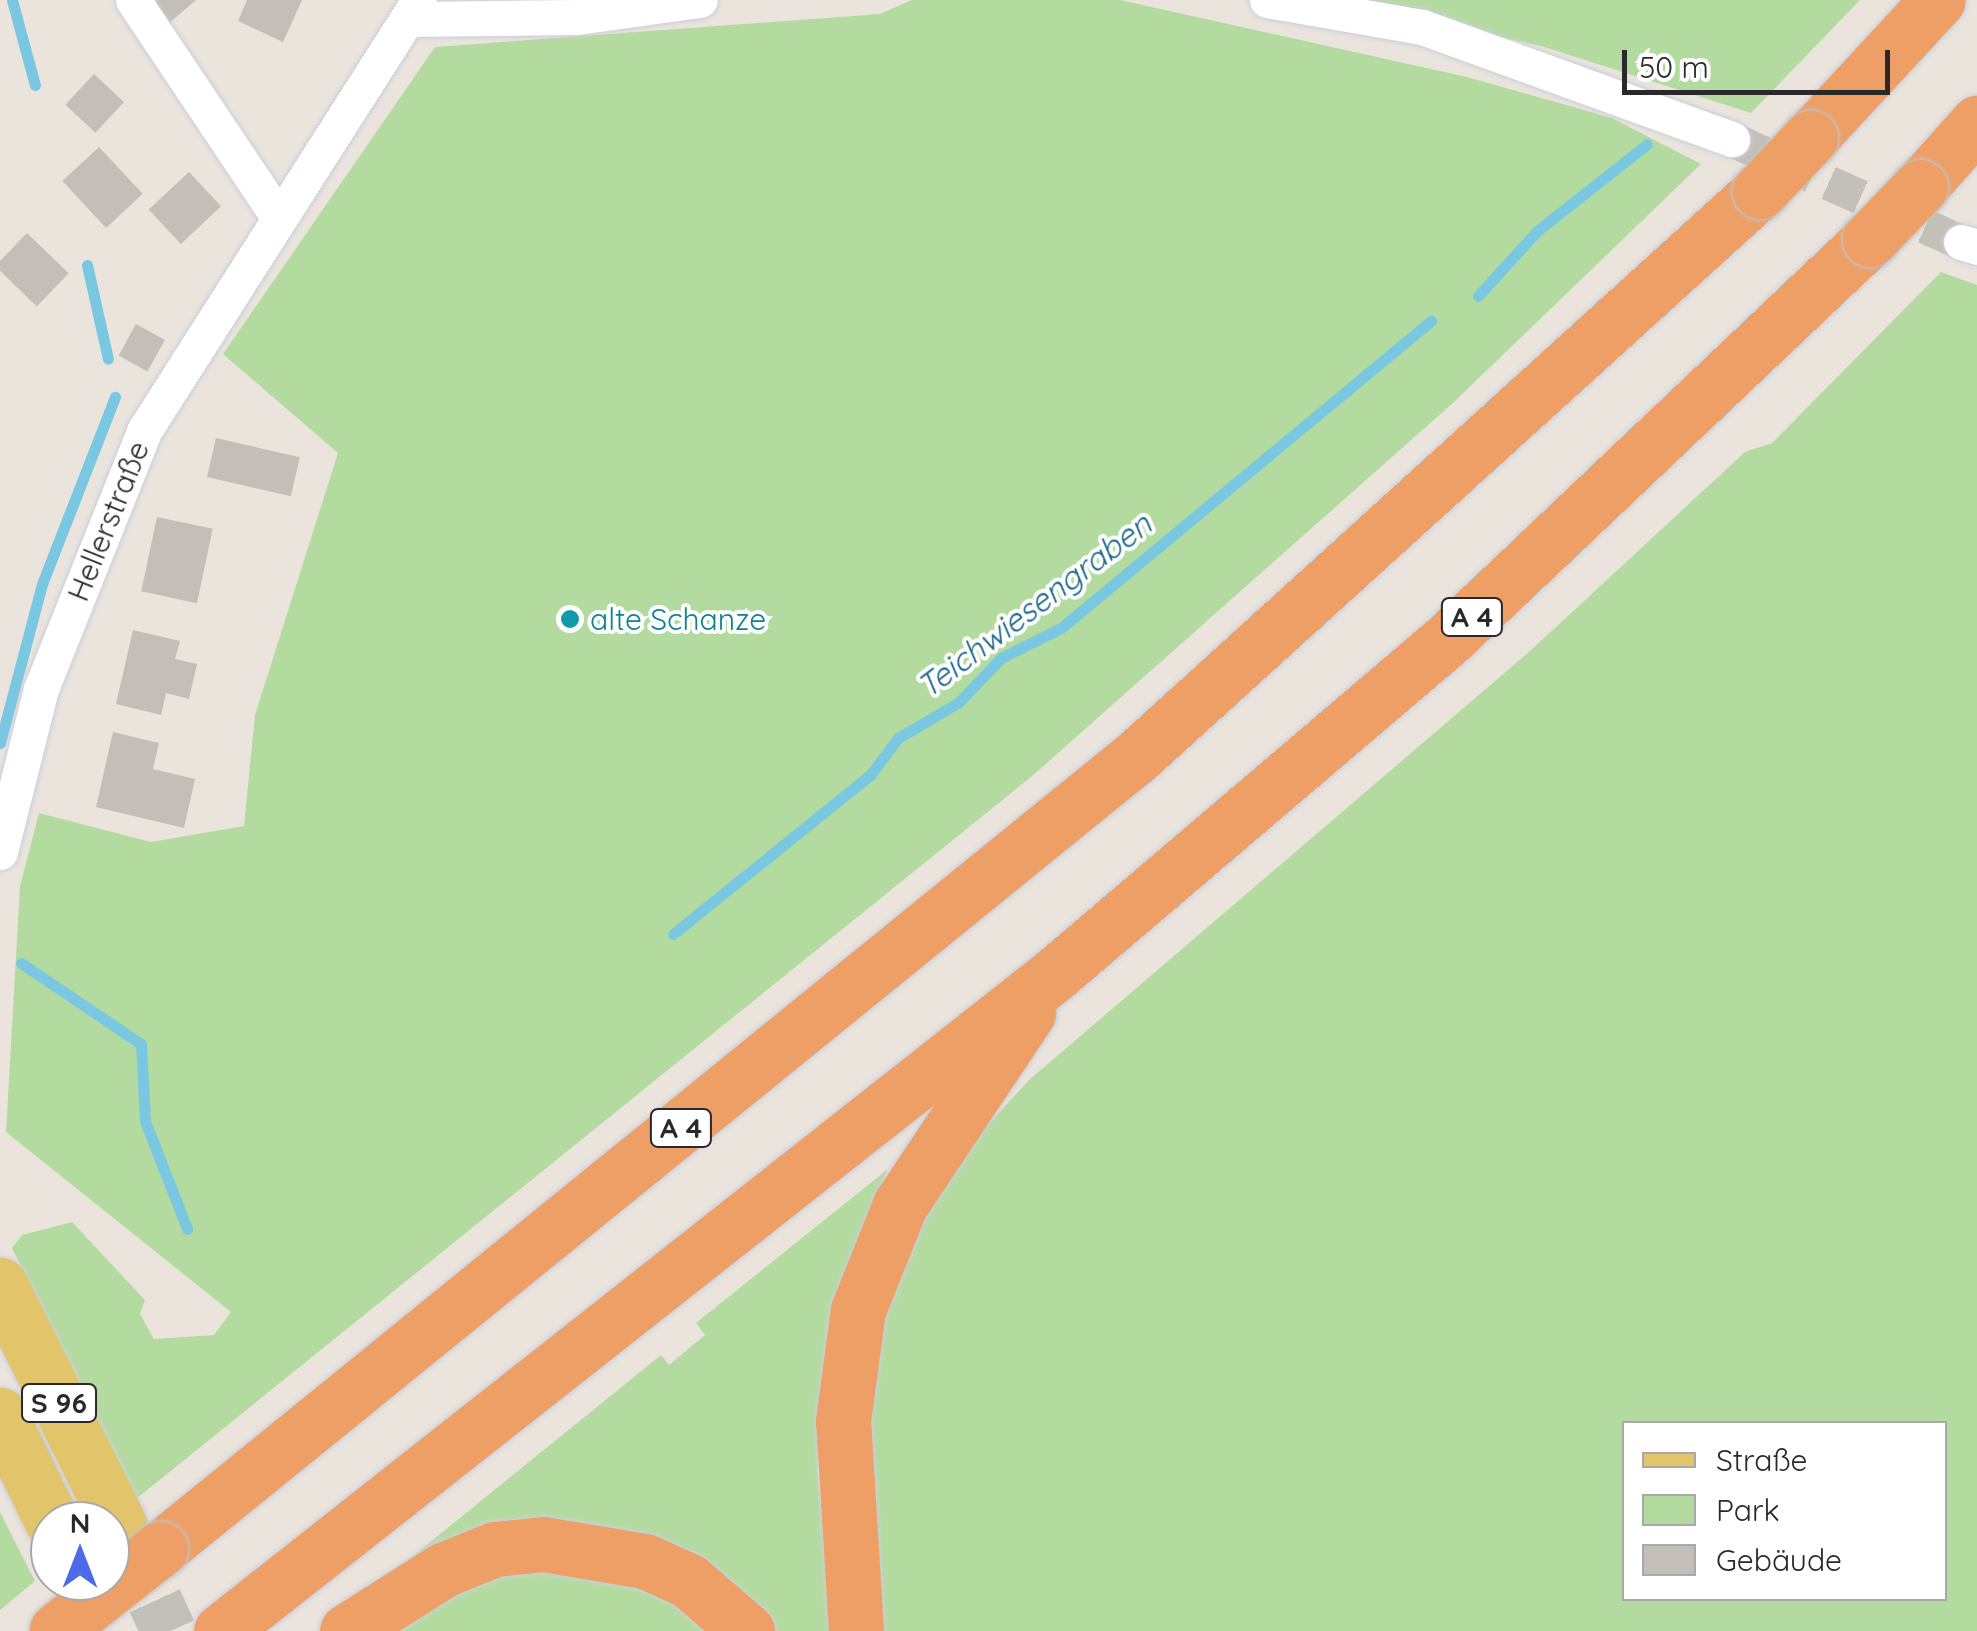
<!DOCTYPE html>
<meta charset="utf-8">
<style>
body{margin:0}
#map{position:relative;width:1977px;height:1631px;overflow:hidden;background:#eae4dd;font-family:Quicksand,sans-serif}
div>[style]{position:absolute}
.green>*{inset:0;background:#b4db9f}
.stream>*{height:11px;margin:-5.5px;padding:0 5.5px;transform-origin:5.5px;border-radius:5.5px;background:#7ac7e1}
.building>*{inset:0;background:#c3beb8;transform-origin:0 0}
.minor-tunnel>*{height:35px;margin-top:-17.5px;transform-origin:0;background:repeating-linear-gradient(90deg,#c3bfb9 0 35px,transparent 0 53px)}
.primary-tunnel>*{height:55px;margin-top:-27.5px;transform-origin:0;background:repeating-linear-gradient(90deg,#c3bfb9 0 55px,transparent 0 83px)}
.roads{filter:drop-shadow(0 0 2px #cbceda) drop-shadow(0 0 2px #cbceda)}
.minor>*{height:35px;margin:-17.5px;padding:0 17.5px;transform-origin:17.5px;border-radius:17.5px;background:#fff}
.primary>*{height:55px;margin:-27.5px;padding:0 27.5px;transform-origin:27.5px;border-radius:27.5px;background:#e2c56a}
.motorway>*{height:55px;margin:-27.5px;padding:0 27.5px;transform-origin:27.5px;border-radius:27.5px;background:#ed9f65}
.bridges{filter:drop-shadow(0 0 2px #c3c3c3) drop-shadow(0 0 2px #c3c3c3)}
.motorway-bridge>*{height:55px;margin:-27.5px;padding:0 27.5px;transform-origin:27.5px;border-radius:27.5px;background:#ed9f65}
.dots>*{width:28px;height:28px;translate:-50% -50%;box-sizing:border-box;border:5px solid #fff;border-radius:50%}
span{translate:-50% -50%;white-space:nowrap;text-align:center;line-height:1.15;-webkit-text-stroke:8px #fff;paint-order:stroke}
.shield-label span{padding:2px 8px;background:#fff;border:2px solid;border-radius:8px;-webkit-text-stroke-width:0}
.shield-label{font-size:28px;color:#292929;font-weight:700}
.street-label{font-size:30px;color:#292929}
.culture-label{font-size:30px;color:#0d838f}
.left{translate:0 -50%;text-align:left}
.water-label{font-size:32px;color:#1b668c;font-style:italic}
.legend{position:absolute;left:1622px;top:1421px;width:325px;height:180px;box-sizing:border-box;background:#fff;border:2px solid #a9a9a9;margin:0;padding:12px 18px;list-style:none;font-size:30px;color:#292929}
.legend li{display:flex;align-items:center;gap:20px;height:50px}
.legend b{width:50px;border:2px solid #a9a9a9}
.north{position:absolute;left:30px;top:1501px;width:100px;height:100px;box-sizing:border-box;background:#fff;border:2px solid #a9a9a9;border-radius:50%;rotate:0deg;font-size:28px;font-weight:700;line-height:40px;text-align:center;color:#292929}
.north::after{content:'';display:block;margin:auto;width:35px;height:45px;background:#4d6be7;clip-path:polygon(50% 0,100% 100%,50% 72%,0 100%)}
.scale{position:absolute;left:1622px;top:50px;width:268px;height:45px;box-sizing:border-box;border:5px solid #292929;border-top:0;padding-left:12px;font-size:30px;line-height:35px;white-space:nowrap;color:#292929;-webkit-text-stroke:8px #fff;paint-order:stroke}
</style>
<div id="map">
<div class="green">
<div style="clip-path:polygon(912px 0,1120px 0,1467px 77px,1612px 118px,1701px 164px,1454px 402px,1031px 777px,136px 1499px,12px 1248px,22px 1235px,72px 1222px,145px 1300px,140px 1314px,154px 1339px,214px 1335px,231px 1312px,6px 1132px,20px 886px,39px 813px,151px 842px,244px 826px,255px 715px,338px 453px,223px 354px,435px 47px,880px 14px)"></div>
<div style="clip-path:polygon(1330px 0,1860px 0,1751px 113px,1541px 46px)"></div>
<div style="clip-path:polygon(evenodd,1941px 272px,1977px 285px,1977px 1631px,878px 1631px,864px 1461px,886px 1293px,923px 1208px,960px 1155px,1029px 1080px,1529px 652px,1745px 452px,1772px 443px,1941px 272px,1624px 1424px,1944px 1424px,1944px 1598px,1624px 1598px,1624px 1424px)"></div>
<div style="clip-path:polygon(888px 1169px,842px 1281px,820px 1396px,817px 1468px,831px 1631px,770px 1631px,633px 1539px,371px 1590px,661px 1355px,669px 1365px,705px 1335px,696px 1323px)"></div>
<div style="clip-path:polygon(0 1512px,35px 1581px,0 1610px)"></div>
<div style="clip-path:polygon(542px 1565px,651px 1588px,717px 1631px,373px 1631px,446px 1587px)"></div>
</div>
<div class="stream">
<div style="left:12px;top:0;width:88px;rotate:74.9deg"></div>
<div style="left:87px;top:265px;width:96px;rotate:77.4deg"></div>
<div style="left:1478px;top:296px;width:88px;rotate:-47.8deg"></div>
<div style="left:1537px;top:231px;width:140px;rotate:-38.3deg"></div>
<div style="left:0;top:743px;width:164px;rotate:-75.2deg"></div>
<div style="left:42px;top:584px;width:201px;rotate:-68.7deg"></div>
<div style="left:673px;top:934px;width:255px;rotate:-38.9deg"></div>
<div style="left:871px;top:774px;width:45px;rotate:-53.1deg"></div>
<div style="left:898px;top:738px;width:71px;rotate:-30.5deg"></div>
<div style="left:959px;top:702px;width:61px;rotate:-46.3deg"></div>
<div style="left:1001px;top:658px;width:67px;rotate:-26.6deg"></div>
<div style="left:1061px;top:628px;width:481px;rotate:-39.7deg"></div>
<div style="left:21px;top:963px;width:145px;rotate:34deg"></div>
<div style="left:141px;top:1044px;width:77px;rotate:87deg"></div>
<div style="left:145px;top:1121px;width:116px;rotate:68.7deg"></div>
</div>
<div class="building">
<div style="clip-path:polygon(196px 0,168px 24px,154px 2px,157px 0)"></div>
<div style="clip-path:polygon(247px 0,302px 0,283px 42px,238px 21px)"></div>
<div style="left:94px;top:74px;width:41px;height:42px;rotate:43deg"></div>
<div style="left:99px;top:147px;width:64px;height:50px;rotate:47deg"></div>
<div style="left:189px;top:172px;width:47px;height:55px;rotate:47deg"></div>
<div style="left:27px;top:233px;width:58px;height:46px;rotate:44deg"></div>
<div style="left:136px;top:324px;width:33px;height:36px;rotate:29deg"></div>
<div style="left:216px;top:438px;width:86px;height:40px;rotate:13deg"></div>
<div style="left:157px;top:517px;width:57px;height:76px;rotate:12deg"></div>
<div style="clip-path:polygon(133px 630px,180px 641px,175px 659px,197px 664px,189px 699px,166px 693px,161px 715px,116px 704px)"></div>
<div style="clip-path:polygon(113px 732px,159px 743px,153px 769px,195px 779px,184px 828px,96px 807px)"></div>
</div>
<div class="minor-tunnel">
<div style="left:1732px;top:139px;width:251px;rotate:24.2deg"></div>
</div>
<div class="primary-tunnel">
<div style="left:120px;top:1525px;width:117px;rotate:65.2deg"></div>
</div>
<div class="roads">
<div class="minor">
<div style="left:133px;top:0;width:262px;rotate:56.2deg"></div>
<div style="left:1267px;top:0;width:157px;rotate:9.9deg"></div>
<div style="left:1422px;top:27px;width:330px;rotate:19.9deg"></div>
<div style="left:411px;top:19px;width:166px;rotate:-0.7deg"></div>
<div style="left:577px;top:17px;width:124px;rotate:-7.9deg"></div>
<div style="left:1961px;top:242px;width:17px;rotate:17deg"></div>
<div style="left:0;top:852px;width:168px;rotate:-75.9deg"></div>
<div style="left:41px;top:689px;width:278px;rotate:-68.2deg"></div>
<div style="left:144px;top:431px;width:511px;rotate:-57.46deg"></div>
</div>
<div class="primary">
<div style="left:0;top:1285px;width:265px;rotate:63.5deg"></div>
<div style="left:0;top:1415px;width:118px;rotate:63.9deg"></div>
</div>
<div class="motorway">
<div style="left:1810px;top:138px;width:188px;rotate:-47.2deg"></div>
<div style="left:1920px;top:187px;width:86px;rotate:-48.3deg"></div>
<div style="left:160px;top:1549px;width:1257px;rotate:-39.06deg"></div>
<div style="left:1136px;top:757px;width:842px;rotate:-42.21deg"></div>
<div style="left:221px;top:1631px;width:1062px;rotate:-38.23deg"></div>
<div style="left:1055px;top:974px;width:515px;rotate:-40.43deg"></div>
<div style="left:1447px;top:640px;width:583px;rotate:-43.47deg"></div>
<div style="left:347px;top:1631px;width:114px;rotate:-32.4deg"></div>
<div style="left:443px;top:1570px;width:56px;rotate:-22deg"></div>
<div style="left:495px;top:1549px;width:48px;rotate:-5.9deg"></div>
<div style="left:543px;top:1544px;width:103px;rotate:9.5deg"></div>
<div style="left:645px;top:1561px;width:48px;rotate:24.4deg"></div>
<div style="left:689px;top:1581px;width:77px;rotate:40.8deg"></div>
<div style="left:856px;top:1631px;width:210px;rotate:-93.5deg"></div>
<div style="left:843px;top:1421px;width:112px;rotate:-82.3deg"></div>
<div style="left:858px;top:1310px;width:113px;rotate:-68.2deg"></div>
<div style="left:900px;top:1205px;width:231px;rotate:-56.3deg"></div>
</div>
</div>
<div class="bridges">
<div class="motorway-bridge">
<div style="left:1760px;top:191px;width:73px;rotate:-46.7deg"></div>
<div style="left:1870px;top:239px;width:72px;rotate:-46.1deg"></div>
<div style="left:57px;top:1630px;width:131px;rotate:-38.2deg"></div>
</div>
</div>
<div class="dots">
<div style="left:570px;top:619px;background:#0f9aa8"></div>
</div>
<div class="shield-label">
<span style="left:1472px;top:617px">A 4</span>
<span style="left:681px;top:1128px">A 4</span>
<span style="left:59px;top:1403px">S 96</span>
</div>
<div class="street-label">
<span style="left:108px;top:521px;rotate:-68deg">Hellerstraße</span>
</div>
<div class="culture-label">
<span class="left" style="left:590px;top:619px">alte Schanze</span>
</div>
<div class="water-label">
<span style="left:1034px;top:605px;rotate:-37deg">Teichwiesengraben</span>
</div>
<ul class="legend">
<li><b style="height:12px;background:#e2c56a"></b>Straße</li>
<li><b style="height:28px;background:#b4db9f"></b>Park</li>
<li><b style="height:28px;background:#c3beb8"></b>Gebäude</li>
</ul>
<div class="north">N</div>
<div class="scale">50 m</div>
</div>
